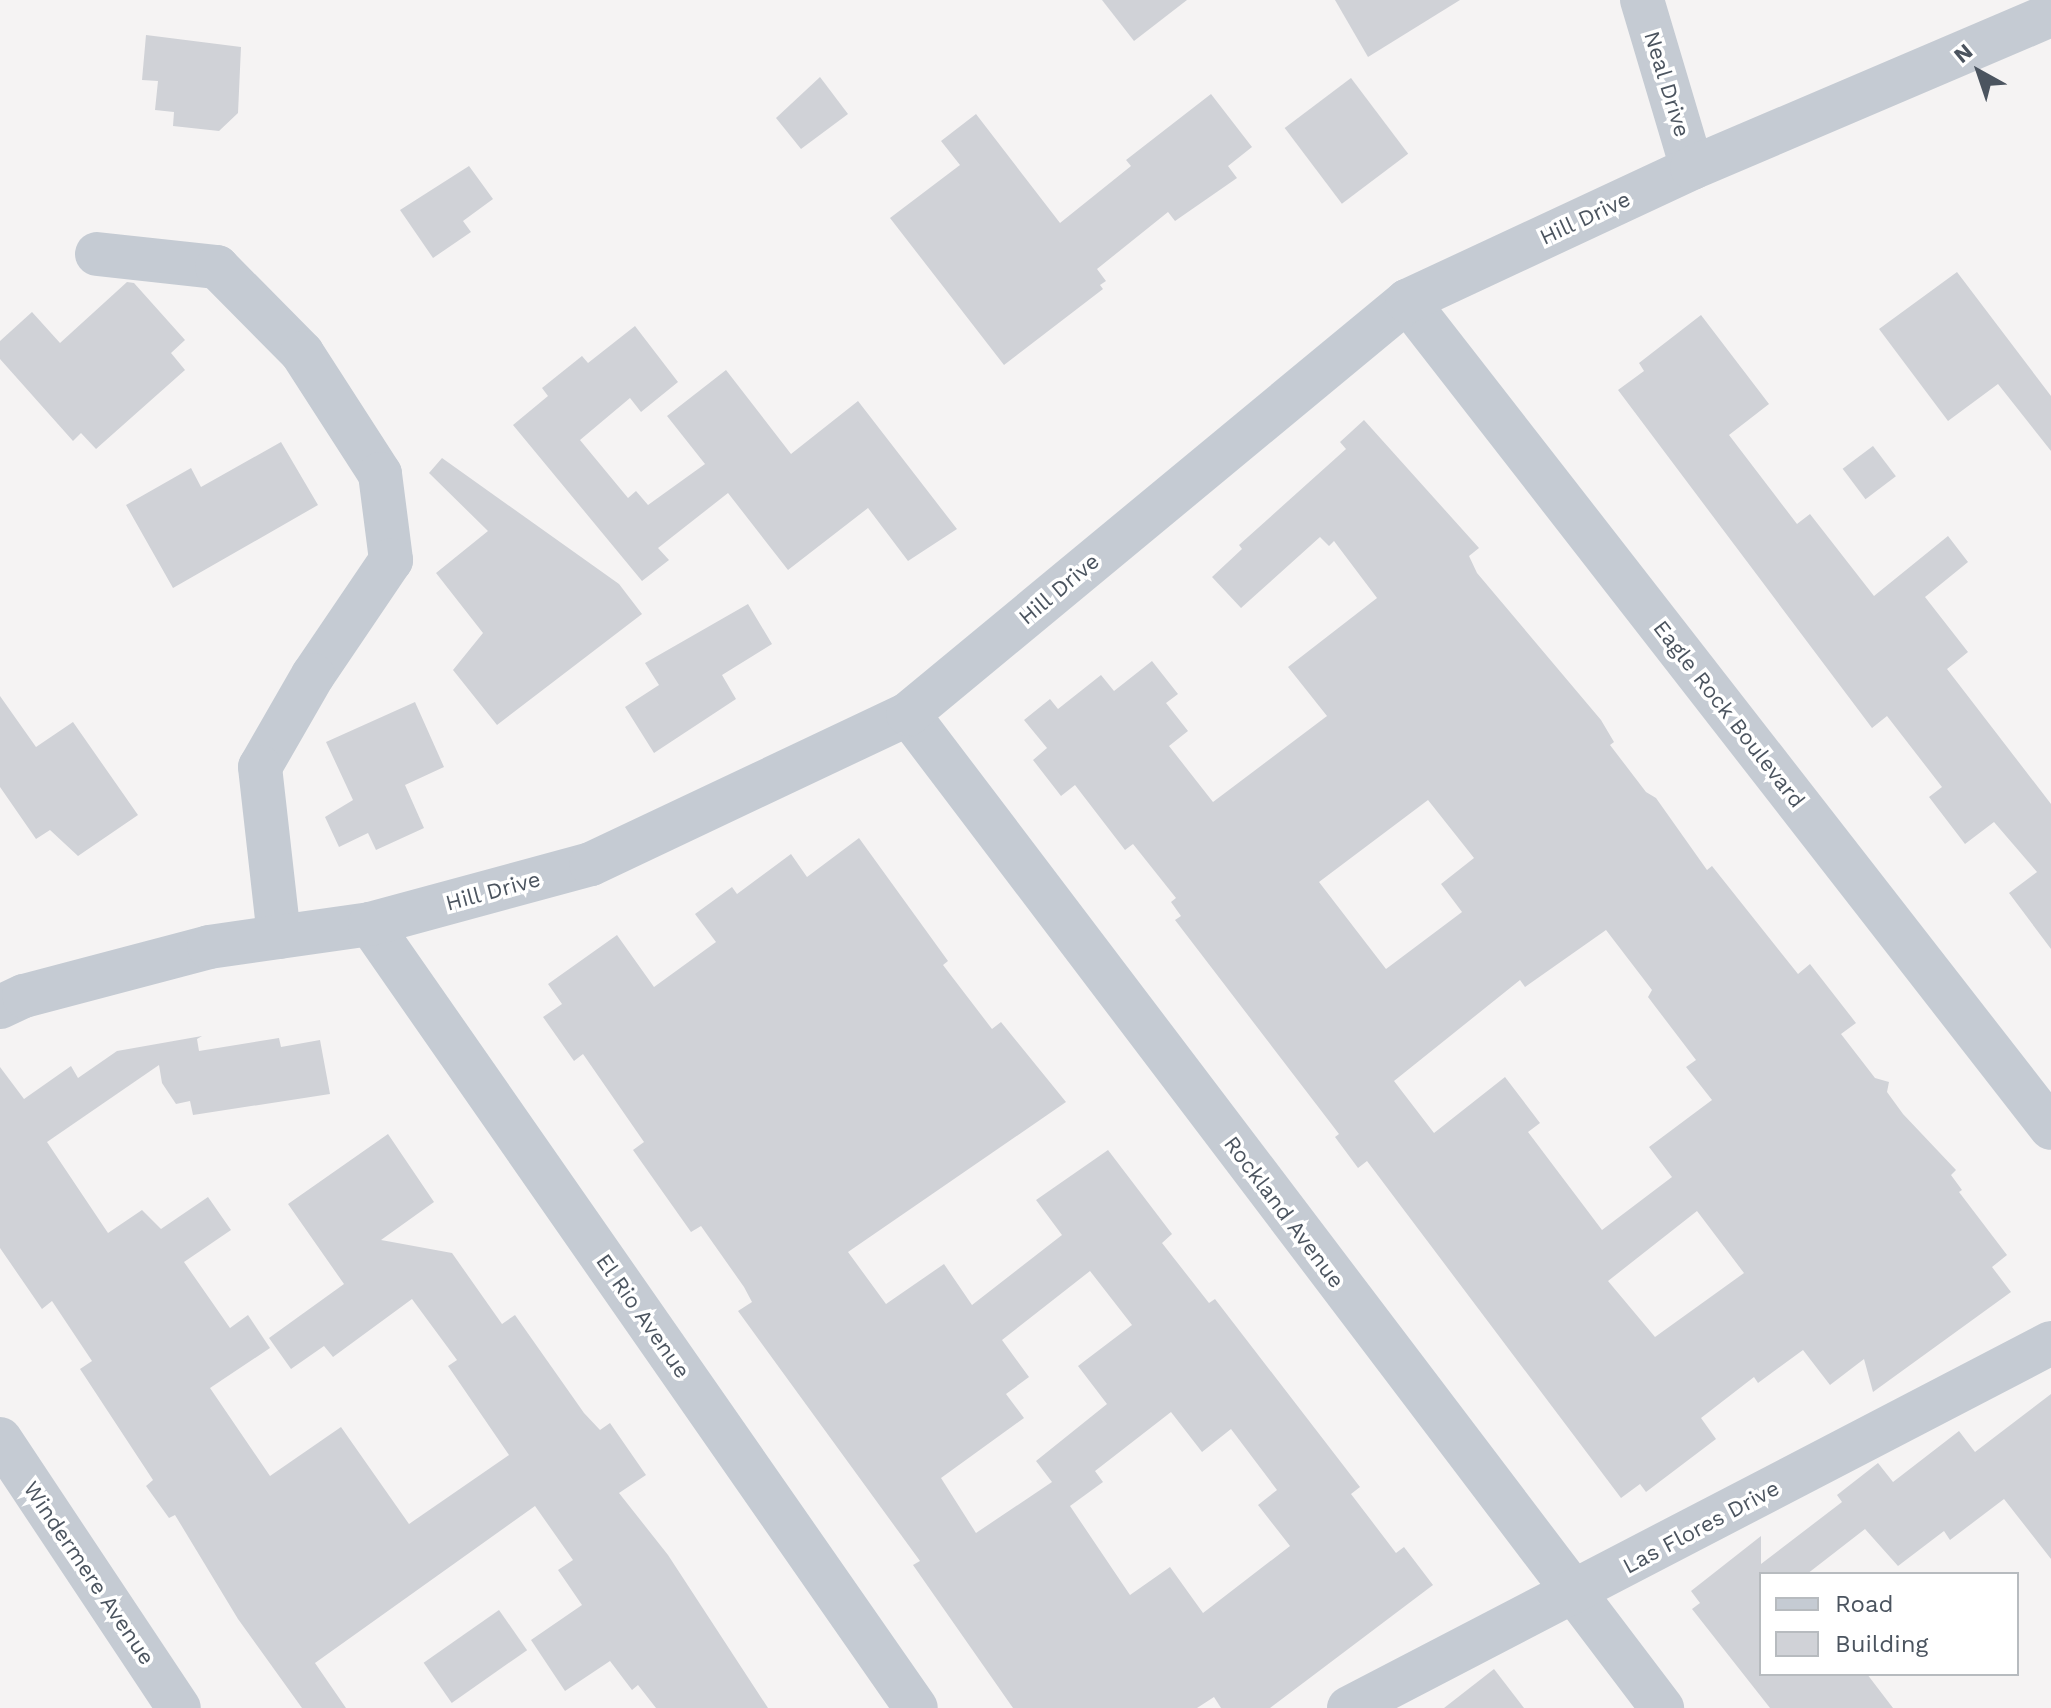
<!DOCTYPE html>
<style>
body{margin:0}
#map{position:relative;width:2051px;height:1708px;overflow:hidden;background:#f5f3f3;font-family:"Work Sans",sans-serif}
div>[style]{position:absolute}
.building>*{inset:0;background:#d0d2d7;transform-origin:0 0}
.minor>*{height:44px;margin:-22px;padding:0 22px;transform-origin:22px;border-radius:22px;background:#c5cbd3}
span{translate:-50% -50%;white-space:nowrap;text-align:center;line-height:1.15;-webkit-text-stroke:7px #fff;paint-order:stroke}
.street-label{font-size:22px;color:#4b545f}
.legend{position:absolute;left:1759px;top:1572px;width:260px;height:104px;box-sizing:border-box;background:#fff;border:2px solid #b7bbbf;margin:0;padding:10px 14px;list-style:none;font-size:24px;color:#4b545f}
.legend li{display:flex;align-items:center;gap:16px;height:40px}
.legend b{width:40px;border:2px solid #b7bbbf}
.north{position:absolute;left:1939px;top:32px;width:80px;height:80px;-webkit-text-stroke:6px #fff;paint-order:stroke;rotate:320deg;font-size:22px;font-weight:700;line-height:32px;text-align:center;color:#4b545f}
.north::after{content:'';display:block;margin:auto;width:28px;height:36px;background:#4b545f;clip-path:polygon(50% 0,100% 100%,50% 72%,0 100%)}
</style>
<div id="map">
<div class="building">
<div style="clip-path:polygon(1102px 0,1187px 0,1134px 41px)"></div>
<div style="clip-path:polygon(1335px 0,1460px 0,1368px 57px)"></div>
<div style="clip-path:polygon(146px 35px,241px 47px,238px 113px,219px 131px,173px 126px,174px 112px,155px 110px,158px 81px,142px 80px)"></div>
<div style="clip-path:polygon(820px 77px,848px 114px,801px 149px,776px 118px)"></div>
<div style="left:1351px;top:78px;width:95px;height:83px;rotate:53deg"></div>
<div style="clip-path:polygon(1211px 94px,1252px 147px,1228px 166px,1237px 178px,1175px 221px,1168px 212px,1097px 269px,1106px 281px,1100px 285px,1103px 289px,1004px 365px,890px 218px,960px 165px,941px 141px,976px 114px,1060px 223px,1131px 166px,1126px 160px)"></div>
<div style="clip-path:polygon(469px 166px,493px 199px,463px 221px,471px 232px,433px 258px,400px 210px)"></div>
<div style="clip-path:polygon(1957px 272px,2051px 396px,2051px 451px,1998px 384px,1948px 421px,1879px 329px)"></div>
<div style="clip-path:polygon(127px 282px,134px 283px,185px 340px,171px 353px,185px 370px,96px 449px,81px 433px,73px 441px,0 359px,0 341px,32px 312px,60px 343px)"></div>
<div style="clip-path:polygon(1701px 315px,1769px 404px,1729px 435px,1797px 524px,1810px 514px,1874px 596px,1948px 536px,1968px 562px,1925px 597px,1968px 652px,1947px 669px,2051px 804px,2051px 949px,2009px 893px,2037px 872px,1994px 822px,1965px 844px,1929px 797px,1942px 787px,1887px 716px,1872px 728px,1618px 390px,1644px 371px,1639px 363px)"></div>
<div style="clip-path:polygon(635px 326px,678px 382px,641px 412px,630px 398px,580px 440px,628px 498px,636px 491px,648px 505px,705px 464px,667px 416px,726px 370px,791px 454px,858px 401px,957px 529px,908px 561px,868px 508px,788px 570px,728px 493px,658px 548px,669px 560px,642px 581px,513px 425px,548px 396px,542px 388px,582px 356px,588px 363px)"></div>
<div style="clip-path:polygon(evenodd,1364px 420px,1479px 548px,1469px 556px,1477px 573px,1601px 720px,1614px 742px,1610px 745px,1646px 792px,1656px 798px,1707px 870px,1712px 866px,1798px 974px,1810px 964px,1856px 1023px,1841px 1034px,1875px 1078px,1889px 1082px,1887px 1092px,1903px 1114px,1956px 1170px,1951px 1175px,1962px 1190px,1959px 1192px,2007px 1255px,1992px 1267px,2011px 1292px,1873px 1392px,1864px 1359px,1830px 1385px,1803px 1350px,1758px 1383px,1754px 1377px,1701px 1418px,1716px 1439px,1646px 1492px,1640px 1484px,1621px 1498px,1367px 1161px,1358px 1168px,1335px 1137px,1339px 1134px,1175px 920px,1181px 916px,1171px 902px,1176px 898px,1133px 844px,1125px 850px,1075px 785px,1061px 796px,1033px 760px,1047px 748px,1024px 720px,1050px 699px,1058px 709px,1101px 675px,1114px 691px,1152px 661px,1178px 694px,1166px 703px,1188px 731px,1169px 746px,1213px 802px,1327px 716px,1288px 667px,1377px 598px,1334px 541px,1329px 546px,1320px 537px,1241px 608px,1212px 577px,1242px 549px,1239px 545px,1346px 449px,1340px 442px,1364px 420px,1428px 800px,1474px 858px,1441px 884px,1462px 912px,1386px 969px,1319px 882px,1428px 800px,1364px 420px,1606px 930px,1652px 990px,1648px 997px,1696px 1060px,1686px 1067px,1712px 1100px,1649px 1147px,1672px 1177px,1602px 1230px,1528px 1132px,1540px 1123px,1505px 1077px,1434px 1133px,1394px 1081px,1520px 980px,1525px 987px,1606px 930px,1364px 420px,1697px 1211px,1744px 1273px,1655px 1337px,1608px 1281px,1697px 1211px)"></div>
<div style="clip-path:polygon(281px 442px,318px 505px,173px 588px,126px 505px,191px 468px,201px 487px)"></div>
<div style="left:1873px;top:446px;width:38px;height:38px;rotate:53deg"></div>
<div style="clip-path:polygon(442px 458px,619px 584px,642px 614px,497px 725px,453px 670px,483px 633px,436px 573px,488px 531px,429px 473px)"></div>
<div style="clip-path:polygon(748px 604px,772px 644px,722px 675px,736px 699px,654px 753px,625px 707px,659px 685px,645px 663px)"></div>
<div style="clip-path:polygon(0 696px,36px 747px,73px 722px,138px 815px,78px 856px,50px 830px,36px 839px,0 787px)"></div>
<div style="clip-path:polygon(415px 702px,444px 767px,405px 785px,424px 828px,376px 850px,368px 833px,339px 847px,325px 817px,353px 800px,326px 742px)"></div>
<div style="clip-path:polygon(evenodd,859px 838px,948px 961px,943px 965px,992px 1029px,1001px 1022px,1066px 1102px,848px 1252px,886px 1304px,944px 1264px,972px 1305px,1062px 1235px,1036px 1200px,1108px 1150px,1172px 1234px,1162px 1243px,1209px 1303px,1215px 1299px,1360px 1487px,1351px 1494px,1396px 1553px,1404px 1547px,1433px 1585px,1270px 1708px,1221px 1708px,1214px 1697px,1197px 1708px,1013px 1708px,913px 1565px,920px 1561px,738px 1311px,752px 1302px,744px 1287px,701px 1226px,691px 1232px,633px 1150px,644px 1142px,583px 1054px,574px 1061px,543px 1017px,562px 1004px,548px 984px,617px 935px,654px 987px,716px 942px,695px 914px,732px 887px,737px 894px,791px 854px,807px 877px,859px 838px,1090px 1271px,1132px 1325px,1078px 1366px,1107px 1404px,1036px 1461px,1052px 1482px,976px 1533px,941px 1478px,1024px 1418px,1006px 1394px,1029px 1377px,1002px 1340px,1090px 1271px,859px 838px,1171px 1412px,1202px 1452px,1231px 1429px,1277px 1490px,1258px 1505px,1290px 1546px,1203px 1613px,1170px 1567px,1130px 1595px,1070px 1506px,1103px 1482px,1095px 1471px,1171px 1412px)"></div>
<div style="clip-path:polygon(202px 1036px,197px 1039px,199px 1051px,279px 1038px,281px 1047px,320px 1040px,330px 1094px,193px 1115px,190px 1101px,176px 1104px,162px 1083px,159px 1065px,47px 1142px,108px 1233px,142px 1210px,161px 1229px,208px 1197px,231px 1230px,184px 1262px,230px 1328px,248px 1315px,270px 1348px,210px 1388px,270px 1476px,341px 1427px,409px 1524px,509px 1455px,448px 1366px,457px 1360px,412px 1299px,333px 1357px,324px 1346px,291px 1369px,269px 1338px,344px 1284px,288px 1204px,388px 1134px,434px 1202px,381px 1240px,452px 1253px,502px 1324px,515px 1315px,584px 1413px,600px 1430px,610px 1423px,646px 1475px,619px 1493px,668px 1555px,768px 1708px,656px 1708px,638px 1685px,632px 1690px,610px 1661px,565px 1691px,531px 1640px,582px 1605px,558px 1570px,573px 1560px,535px 1506px,315px 1663px,346px 1708px,302px 1708px,238px 1619px,175px 1515px,169px 1518px,146px 1486px,153px 1480px,80px 1369px,92px 1361px,52px 1301px,42px 1309px,0 1248px,0 1067px,24px 1099px,71px 1066px,78px 1078px,117px 1051px)"></div>
<div style="clip-path:polygon(2051px 1394px,2051px 1559px,2004px 1499px,1950px 1540px,1944px 1531px,1898px 1566px,1865px 1529px,1807px 1574px,1761px 1574px,1761px 1674px,1867px 1674px,1893px 1708px,1770px 1708px,1692px 1609px,1700px 1603px,1691px 1591px,1761px 1536px,1761px 1564px,1842px 1502px,1837px 1495px,1878px 1463px,1893px 1482px,1959px 1431px,1975px 1452px)"></div>
<div style="left:499px;top:1610px;width:49px;height:92px;rotate:55deg"></div>
<div style="clip-path:polygon(1494px 1669px,1524px 1708px,1444px 1708px)"></div>
</div>
<div class="minor">
<div style="left:1642px;top:0;width:175px;rotate:73.4deg"></div>
<div style="left:97px;top:254px;width:121px;rotate:6.2deg"></div>
<div style="left:217px;top:267px;width:121px;rotate:45.3deg"></div>
<div style="left:302px;top:353px;width:144px;rotate:57.2deg"></div>
<div style="left:380px;top:474px;width:87px;rotate:82.7deg"></div>
<div style="left:391px;top:560px;width:139px;rotate:124.1deg"></div>
<div style="left:313px;top:675px;width:106px;rotate:119.9deg"></div>
<div style="left:260px;top:767px;width:171px;rotate:83.6deg"></div>
<div style="left:1407px;top:301px;width:1048px;rotate:52.09deg"></div>
<div style="left:908px;top:714px;width:1248px;rotate:52.82deg"></div>
<div style="left:370px;top:924px;width:955px;rotate:55.15deg"></div>
<div style="left:0;top:1007px;width:26px;rotate:-25deg"></div>
<div style="left:24px;top:996px;width:191px;rotate:-14.8deg"></div>
<div style="left:209px;top:947px;width:163px;rotate:-8.1deg"></div>
<div style="left:370px;top:924px;width:229px;rotate:-15.2deg"></div>
<div style="left:591px;top:864px;width:351px;rotate:-25.3deg"></div>
<div style="left:908px;top:714px;width:648px;rotate:-39.61deg"></div>
<div style="left:1407px;top:301px;width:315px;rotate:-25deg"></div>
<div style="left:1692px;top:168px;width:390px;rotate:-23.1deg"></div>
<div style="left:0;top:1439px;width:323px;rotate:56.4deg"></div>
<div style="left:1349px;top:1708px;width:791px;rotate:-27.47deg"></div>
</div>
<div class="street-label">
<span style="left:1667px;top:84px;rotate:73deg">Neal Drive</span>
<span style="left:1585px;top:218px;rotate:-25deg">Hill Drive</span>
<span style="left:1059px;top:589px;rotate:-40deg">Hill Drive</span>
<span style="left:1729px;top:714px;rotate:52deg">Eagle Rock Boulevard</span>
<span style="left:493px;top:891px;rotate:-15deg">Hill Drive</span>
<span style="left:1284px;top:1212px;rotate:53deg">Rockland Avenue</span>
<span style="left:643px;top:1316px;rotate:55deg">El Rio Avenue</span>
<span style="left:1701px;top:1527px;rotate:-28deg">Las Flores Drive</span>
<span style="left:89px;top:1573px;rotate:56deg">Windermere Avenue</span>
</div>
<ul class="legend">
<li><b style="height:10px;background:#c5cbd3"></b>Road</li>
<li><b style="height:22px;background:#d0d2d7"></b>Building</li>
</ul>
<div class="north">N</div>
</div>
